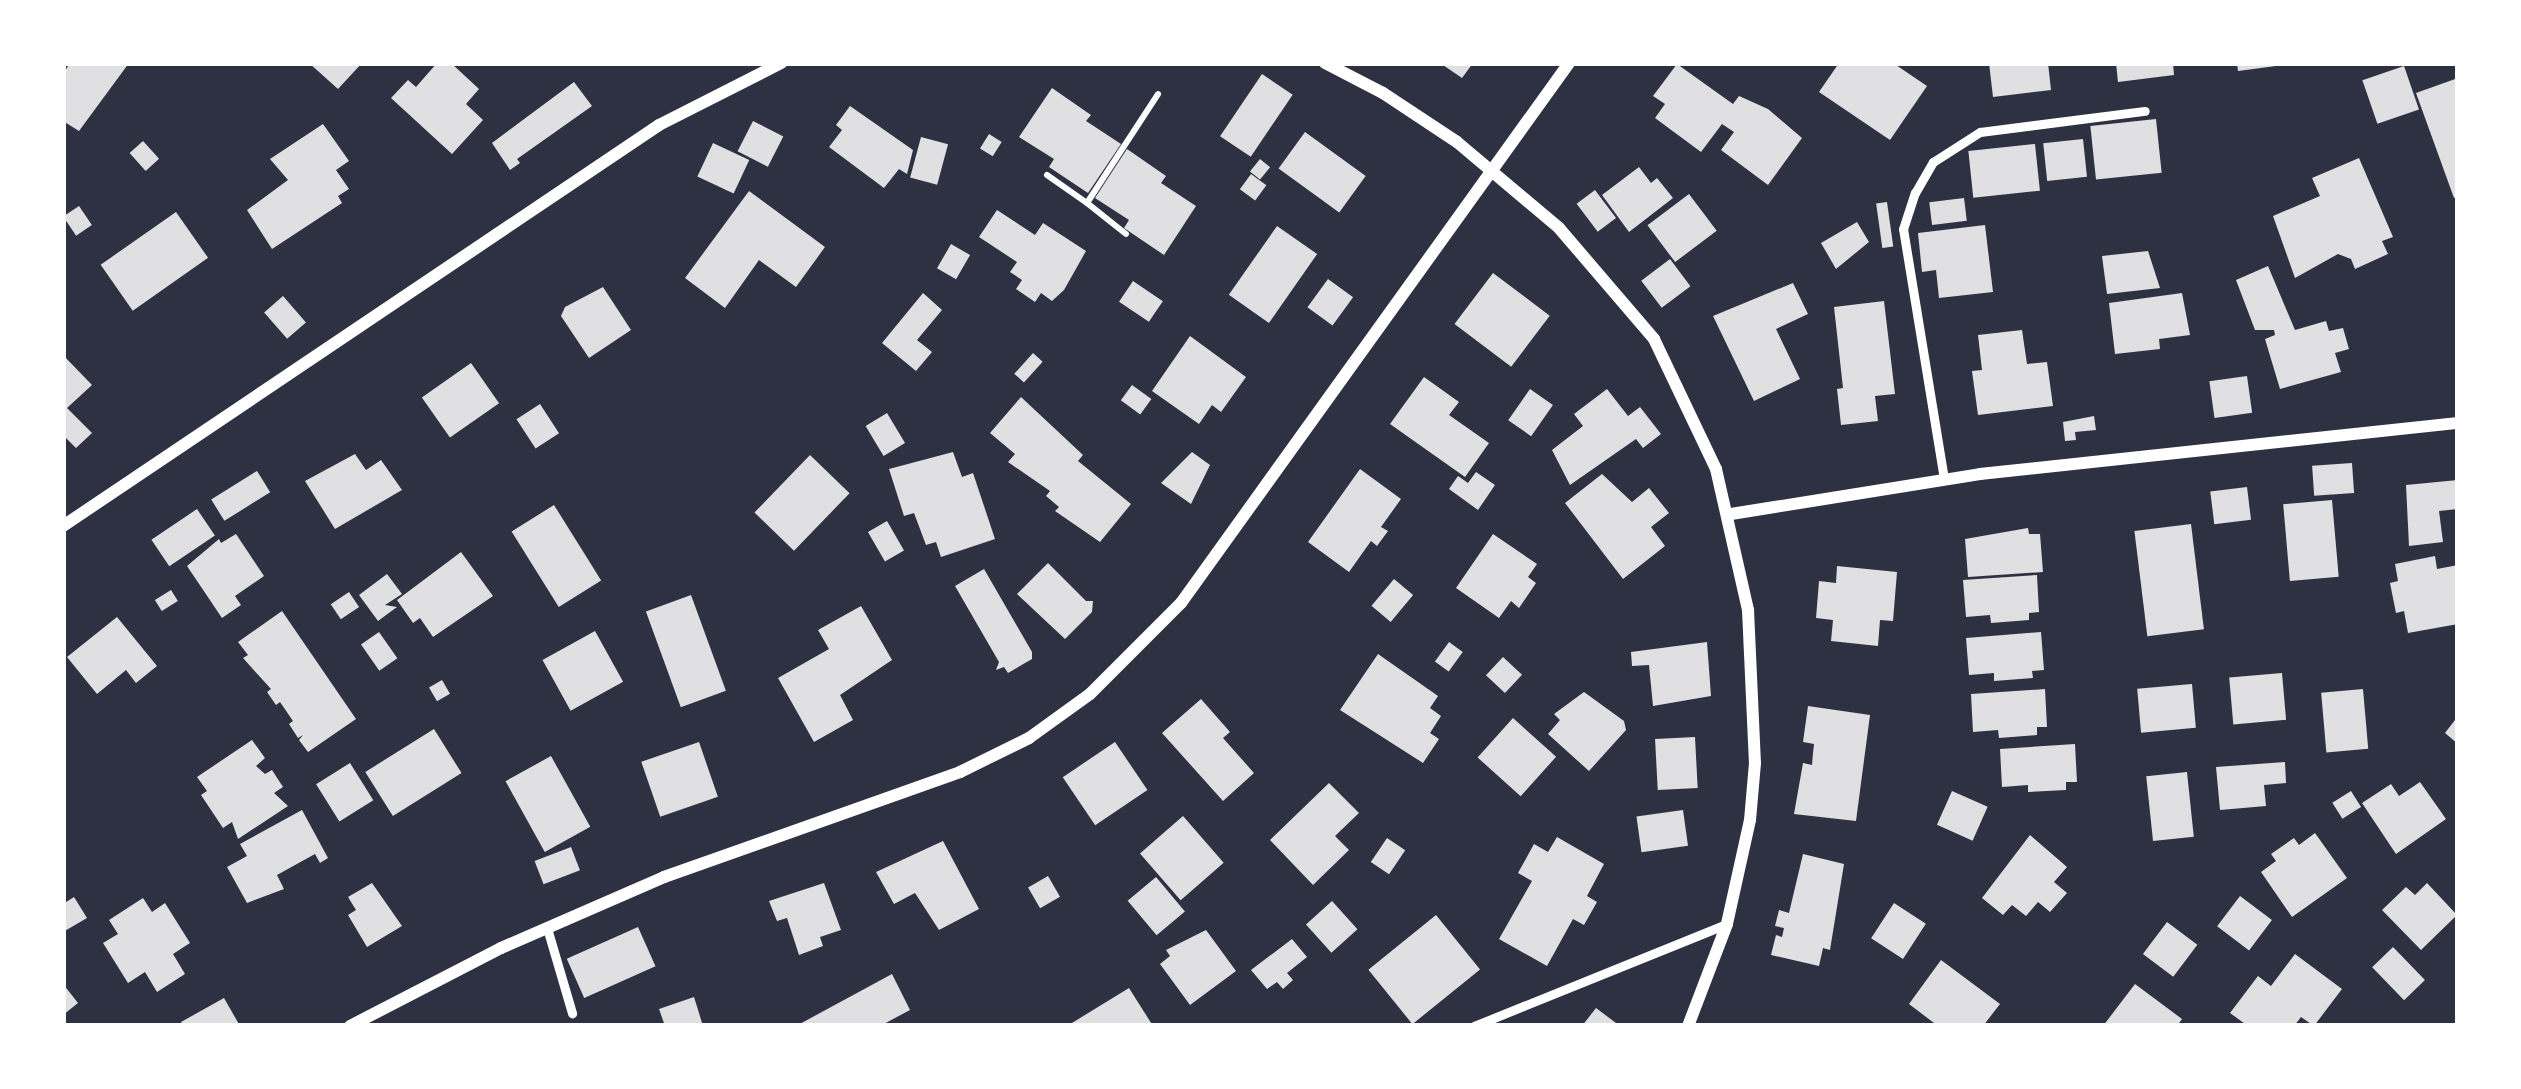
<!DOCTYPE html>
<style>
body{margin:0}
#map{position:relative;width:2521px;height:1089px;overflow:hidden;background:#2d3142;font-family:"PT Serif",serif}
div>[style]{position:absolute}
.building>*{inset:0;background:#e0e0e3;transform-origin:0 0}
.path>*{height:6px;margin:-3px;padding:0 3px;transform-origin:3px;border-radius:3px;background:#fff}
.service>*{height:9px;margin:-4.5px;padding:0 4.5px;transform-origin:4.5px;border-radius:4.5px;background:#fff}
.minor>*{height:12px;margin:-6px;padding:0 6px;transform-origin:6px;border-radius:6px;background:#fff}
span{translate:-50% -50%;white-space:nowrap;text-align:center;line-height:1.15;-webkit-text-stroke:12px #fff;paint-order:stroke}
.frame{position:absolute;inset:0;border:66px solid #fff;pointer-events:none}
</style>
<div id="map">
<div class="building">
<div style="clip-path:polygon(70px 63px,129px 63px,79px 131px,63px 121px,63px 74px)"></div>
<div style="clip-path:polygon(309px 63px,362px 63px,338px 89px)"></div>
<div style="clip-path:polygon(437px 63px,451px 63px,479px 89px,466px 104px,483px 120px,452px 154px,391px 98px,408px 80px,416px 87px)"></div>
<div style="clip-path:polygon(1440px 63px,1473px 63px,1462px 78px)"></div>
<div style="clip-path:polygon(1839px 63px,1893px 63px,1927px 86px,1890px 140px,1819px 92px)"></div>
<div style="clip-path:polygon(1989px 63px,2048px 63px,2051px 90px,1993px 97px)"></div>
<div style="clip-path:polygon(2116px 63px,2173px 63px,2174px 75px,2118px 82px)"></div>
<div style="clip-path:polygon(2237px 63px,2276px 63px,2276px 66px,2238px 71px)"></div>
<div style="clip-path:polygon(1677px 64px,1733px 104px,1739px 96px,1768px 109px,1802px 138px,1768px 185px,1721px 150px,1734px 132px,1722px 124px,1701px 152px,1655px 118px,1665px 104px,1653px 96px)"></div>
<div style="left:2404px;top:66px;width:46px;height:44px;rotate:71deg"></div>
<div style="left:1262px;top:74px;width:37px;height:75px;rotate:34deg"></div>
<div style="clip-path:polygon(2458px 78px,2458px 196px,2454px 198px,2416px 93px)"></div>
<div style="clip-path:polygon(574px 82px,592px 106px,517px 159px,520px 163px,510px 170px,492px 143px)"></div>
<div style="clip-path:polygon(1052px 88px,1091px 115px,1086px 121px,1121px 144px,1088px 193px,1049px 167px,1054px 159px,1019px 137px)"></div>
<div style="clip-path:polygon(850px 106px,913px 150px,907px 174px,899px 169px,884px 188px,829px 147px,842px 130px,836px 125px)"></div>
<div style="left:2156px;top:119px;width:54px;height:66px;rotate:84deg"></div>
<div style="left:753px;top:121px;width:34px;height:34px;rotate:27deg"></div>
<div style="clip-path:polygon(323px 124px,349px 161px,336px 170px,349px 189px,338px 196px,342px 203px,272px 249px,247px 210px,288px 180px,270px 159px)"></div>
<div style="left:1305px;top:132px;width:75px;height:45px;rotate:36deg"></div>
<div style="left:989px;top:134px;width:15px;height:17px;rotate:32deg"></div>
<div style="left:921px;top:137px;width:28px;height:42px;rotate:15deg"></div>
<div style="left:2083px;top:139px;width:38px;height:40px;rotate:84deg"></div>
<div style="left:143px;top:141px;width:24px;height:18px;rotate:48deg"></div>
<div style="left:713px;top:143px;width:40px;height:37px;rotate:25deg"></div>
<div style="left:2035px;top:144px;width:47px;height:67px;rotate:84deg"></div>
<div style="clip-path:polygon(1127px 149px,1166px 176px,1161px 183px,1196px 206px,1164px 255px,1124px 228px,1129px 220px,1095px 198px)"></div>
<div style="clip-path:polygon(2359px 158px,2393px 237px,2382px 241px,2388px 254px,2355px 269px,2351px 259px,2338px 254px,2295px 278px,2273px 216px,2320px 196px,2312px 178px)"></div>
<div style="left:1260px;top:159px;width:13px;height:16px;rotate:39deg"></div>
<div style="clip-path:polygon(1639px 167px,1651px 183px,1657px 178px,1673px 198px,1629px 232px,1602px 195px)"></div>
<div style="left:1251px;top:174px;width:19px;height:19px;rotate:36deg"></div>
<div style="left:1595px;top:190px;width:35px;height:23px;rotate:53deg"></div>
<div style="clip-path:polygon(749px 191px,825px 247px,796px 287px,759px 260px,725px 308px,685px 278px)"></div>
<div style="left:1689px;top:194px;width:46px;height:52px;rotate:53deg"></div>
<div style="left:1964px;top:198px;width:23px;height:35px;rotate:83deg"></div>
<div style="left:1887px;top:202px;width:45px;height:11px;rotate:82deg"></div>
<div style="left:79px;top:206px;width:23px;height:19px;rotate:56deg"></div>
<div style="clip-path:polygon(997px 210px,1035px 235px,1043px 223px,1086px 251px,1064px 290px,1052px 301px,1041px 293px,1035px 302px,1016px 289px,1022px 280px,1010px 272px,1017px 262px,979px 237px)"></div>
<div style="left:176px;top:212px;width:56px;height:92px;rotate:55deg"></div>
<div style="clip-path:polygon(1857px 222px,1869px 242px,1836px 269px,1821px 243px)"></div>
<div style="clip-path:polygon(1985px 225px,1993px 292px,1939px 298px,1936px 270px,1922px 272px,1918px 233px)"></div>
<div style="left:1277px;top:226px;width:49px;height:84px;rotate:35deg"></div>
<div style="left:951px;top:244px;width:22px;height:28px;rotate:30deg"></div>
<div style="clip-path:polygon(2148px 251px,2160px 288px,2107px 294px,2102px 256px)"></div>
<div style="left:1670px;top:259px;width:34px;height:36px;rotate:53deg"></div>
<div style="clip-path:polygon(2268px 266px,2295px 330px,2326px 321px,2329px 331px,2343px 328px,2349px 349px,2335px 353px,2341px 372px,2280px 389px,2265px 339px,2275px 335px,2274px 330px,2255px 330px,2236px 280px)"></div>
<div style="left:1493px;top:273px;width:71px;height:64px;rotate:37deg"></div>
<div style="left:1328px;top:279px;width:31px;height:35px;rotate:36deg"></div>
<div style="left:1133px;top:281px;width:36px;height:25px;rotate:34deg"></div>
<div style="clip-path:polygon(1793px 283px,1808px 314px,1776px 329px,1800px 379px,1754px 401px,1713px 316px)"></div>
<div style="clip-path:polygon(603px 287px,631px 330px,589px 358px,561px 316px,565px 307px)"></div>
<div style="clip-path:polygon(923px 293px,942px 310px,917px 340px,932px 352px,916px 371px,882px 343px)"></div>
<div style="clip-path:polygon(2182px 293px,2190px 335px,2159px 339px,2160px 349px,2115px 354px,2109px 303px)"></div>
<div style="left:283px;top:296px;width:35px;height:25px;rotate:49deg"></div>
<div style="clip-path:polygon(1884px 301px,1895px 394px,1875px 396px,1878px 421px,1841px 425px,1837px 389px,1843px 388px,1834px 307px)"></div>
<div style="clip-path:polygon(2022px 330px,2027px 364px,2047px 362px,2053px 406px,1978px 415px,1972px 371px,1982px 370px,1978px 335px)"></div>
<div style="clip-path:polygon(1190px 336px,1246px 377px,1221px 412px,1212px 405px,1199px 424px,1152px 391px)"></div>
<div style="left:1033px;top:353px;width:13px;height:28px;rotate:42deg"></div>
<div style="clip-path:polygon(63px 355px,92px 385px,67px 408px,92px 433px,76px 448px,63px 435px)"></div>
<div style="left:471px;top:363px;width:49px;height:60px;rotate:55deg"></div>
<div style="left:2247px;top:376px;width:37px;height:38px;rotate:82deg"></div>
<div style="clip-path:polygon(1424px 377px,1459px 402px,1449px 415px,1489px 443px,1465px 477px,1390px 424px)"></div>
<div style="left:1132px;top:385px;width:24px;height:19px;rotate:36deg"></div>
<div style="left:1530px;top:389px;width:28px;height:38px;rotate:35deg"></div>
<div style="clip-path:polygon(1607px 389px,1628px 416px,1640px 407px,1661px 434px,1643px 448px,1636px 439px,1570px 485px,1552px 450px,1583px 426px,1574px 414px)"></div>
<div style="clip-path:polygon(1021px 397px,1083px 455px,1078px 461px,1131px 504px,1100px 542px,1055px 511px,1059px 507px,1046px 496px,1050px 491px,1008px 462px,1015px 454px,990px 433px)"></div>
<div style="left:540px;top:404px;width:35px;height:28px;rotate:57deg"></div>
<div style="left:887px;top:413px;width:35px;height:25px;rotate:59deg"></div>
<div style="clip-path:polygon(2094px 416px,2096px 430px,2075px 432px,2076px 440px,2065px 441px,2063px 422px)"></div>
<div style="clip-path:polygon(953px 452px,962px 477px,973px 473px,995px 539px,941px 557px,936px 542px,926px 545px,914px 513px,904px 516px,889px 469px)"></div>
<div style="clip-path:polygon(1192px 452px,1210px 465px,1191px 504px,1161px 483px)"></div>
<div style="clip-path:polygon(355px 454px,366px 470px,381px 460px,402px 490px,335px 529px,305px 481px)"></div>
<div style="left:810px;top:455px;width:55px;height:80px;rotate:44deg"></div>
<div style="left:2352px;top:463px;width:30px;height:40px;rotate:86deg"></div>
<div style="clip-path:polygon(1360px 469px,1401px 499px,1381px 527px,1388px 531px,1377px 546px,1371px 541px,1349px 572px,1308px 542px)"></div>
<div style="left:257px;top:471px;width:25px;height:54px;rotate:58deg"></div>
<div style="clip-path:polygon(1476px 472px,1495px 485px,1478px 510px,1449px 489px,1458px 476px,1468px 483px)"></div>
<div style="clip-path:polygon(1602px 474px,1632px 502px,1649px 488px,1669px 513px,1651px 527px,1665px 546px,1623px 579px,1565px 503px)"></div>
<div style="clip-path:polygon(2458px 480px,2458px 509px,2439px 511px,2443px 542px,2409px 546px,2406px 485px)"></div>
<div style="left:2247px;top:487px;width:33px;height:37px;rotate:83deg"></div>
<div style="left:2332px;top:500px;width:77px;height:49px;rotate:85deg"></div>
<div style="left:554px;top:505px;width:89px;height:50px;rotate:58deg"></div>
<div style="left:197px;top:509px;width:32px;height:55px;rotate:56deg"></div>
<div style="left:887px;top:521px;width:34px;height:22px;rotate:60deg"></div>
<div style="left:2191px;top:524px;width:106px;height:57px;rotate:83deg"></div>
<div style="clip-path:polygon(2028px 528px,2029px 534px,2040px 534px,2043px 572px,1968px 577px,1965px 539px)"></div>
<div style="clip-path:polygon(236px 534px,264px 576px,235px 596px,241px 605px,222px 618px,187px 566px,219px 539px,221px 543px)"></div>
<div style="clip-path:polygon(1493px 534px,1537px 564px,1528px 577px,1536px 583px,1519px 608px,1511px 601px,1499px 618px,1456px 588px)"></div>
<div style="clip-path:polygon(461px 552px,493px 596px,433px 637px,420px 618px,413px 623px,397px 600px)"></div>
<div style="clip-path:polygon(2435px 556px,2437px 569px,2458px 565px,2458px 624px,2408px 633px,2404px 611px,2396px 613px,2390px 583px,2398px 581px,2395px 564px)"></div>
<div style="clip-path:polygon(1048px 563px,1086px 601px,1093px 601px,1092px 612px,1065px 639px,1017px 594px)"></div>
<div style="clip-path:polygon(1837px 566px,1897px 572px,1893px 621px,1880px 620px,1878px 646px,1831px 641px,1833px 620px,1816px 618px,1819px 581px,1836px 583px)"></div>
<div style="clip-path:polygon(984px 569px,1032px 652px,1032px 659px,1008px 673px,1004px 667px,996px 670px,999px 662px,955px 586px)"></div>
<div style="clip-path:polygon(387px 574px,402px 594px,385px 605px,397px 607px,378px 621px,359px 595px)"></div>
<div style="clip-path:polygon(2037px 575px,2039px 612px,2029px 613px,2029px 620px,1991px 623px,1990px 615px,1966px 617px,1963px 580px)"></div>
<div style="left:1394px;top:579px;width:25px;height:35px;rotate:40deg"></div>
<div style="left:171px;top:590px;width:13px;height:19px;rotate:58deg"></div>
<div style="left:349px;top:592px;width:18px;height:22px;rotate:56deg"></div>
<div style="left:691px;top:595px;width:102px;height:48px;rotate:70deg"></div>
<div style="clip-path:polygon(861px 606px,892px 660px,840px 695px,853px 720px,814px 742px,778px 678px,829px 649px,818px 630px)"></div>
<div style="clip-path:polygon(282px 611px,356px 719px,308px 752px,299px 740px,303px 735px,298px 738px,289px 724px,293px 721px,280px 702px,276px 705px,267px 692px,271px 689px,243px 658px,248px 655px,238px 642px)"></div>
<div style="clip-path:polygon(117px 617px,157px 666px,136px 683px,126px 670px,97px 694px,67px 657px)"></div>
<div style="left:595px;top:631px;width:58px;height:60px;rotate:61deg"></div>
<div style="left:379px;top:632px;width:32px;height:22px;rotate:55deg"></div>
<div style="clip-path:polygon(2041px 632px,2044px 670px,2032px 671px,2033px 678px,1994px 681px,1994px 673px,1969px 675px,1966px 638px)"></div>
<div style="left:1449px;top:642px;width:17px;height:24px;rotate:36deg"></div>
<div style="clip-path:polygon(1707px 642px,1711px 696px,1653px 706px,1649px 665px,1632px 666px,1631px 652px)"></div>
<div style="clip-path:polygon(1378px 654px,1438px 696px,1430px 708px,1441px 716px,1430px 733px,1439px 739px,1423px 763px,1340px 710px)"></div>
<div style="left:1503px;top:657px;width:26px;height:25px;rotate:43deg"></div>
<div style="left:2282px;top:673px;width:47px;height:53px;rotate:85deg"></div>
<div style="left:442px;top:680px;width:16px;height:15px;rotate:60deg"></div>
<div style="left:2192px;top:684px;width:44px;height:55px;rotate:85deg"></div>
<div style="clip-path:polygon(2045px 689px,2047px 727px,2037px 727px,2037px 735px,1999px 738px,1998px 730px,1973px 732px,1971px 694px)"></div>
<div style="left:2363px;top:689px;width:60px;height:42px;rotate:85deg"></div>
<div style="clip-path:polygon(1584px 692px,1624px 721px,1626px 730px,1589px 771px,1548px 734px,1560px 720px,1554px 714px)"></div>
<div style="clip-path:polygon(1201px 699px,1230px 732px,1223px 738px,1254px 773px,1223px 801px,1162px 733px)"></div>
<div style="clip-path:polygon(1808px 706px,1870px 715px,1856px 821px,1794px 814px,1803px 763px,1812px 765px,1813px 753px,1814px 744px,1803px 742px)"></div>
<div style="left:1513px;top:718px;width:58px;height:53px;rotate:42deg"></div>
<div style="clip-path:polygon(2455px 720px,2458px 722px,2458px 744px,2445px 733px)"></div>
<div style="left:434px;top:729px;width:52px;height:81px;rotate:58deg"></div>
<div style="left:1695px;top:737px;width:51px;height:40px;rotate:87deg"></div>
<div style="clip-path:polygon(252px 740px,265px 758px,256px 766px,265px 774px,272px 770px,283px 787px,274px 793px,288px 806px,238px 839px,232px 822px,223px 828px,201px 795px,207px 791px,197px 777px)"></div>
<div style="left:699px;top:742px;width:58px;height:61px;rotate:71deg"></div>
<div style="left:1115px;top:742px;width:58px;height:63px;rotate:56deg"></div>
<div style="clip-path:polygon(2075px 744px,2077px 782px,2066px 782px,2066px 790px,2028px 792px,2028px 785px,2002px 787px,2000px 749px)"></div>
<div style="left:551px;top:756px;width:81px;height:52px;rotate:61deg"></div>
<div style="clip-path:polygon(2285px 762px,2286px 783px,2264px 785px,2266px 806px,2220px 810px,2216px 767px)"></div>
<div style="left:350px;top:763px;width:44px;height:40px;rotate:58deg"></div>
<div style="left:2187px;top:772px;width:65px;height:41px;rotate:84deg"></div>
<div style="clip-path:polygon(2420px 782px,2446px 819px,2396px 854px,2362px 803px,2391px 784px,2399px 796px)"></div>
<div style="clip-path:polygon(1329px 783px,1359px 813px,1335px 836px,1349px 850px,1313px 885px,1270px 840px)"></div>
<div style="left:1952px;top:791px;width:39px;height:37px;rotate:24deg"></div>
<div style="left:2351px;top:791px;width:19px;height:22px;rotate:58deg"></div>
<div style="clip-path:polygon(302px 810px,328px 858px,320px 863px,315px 854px,277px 875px,284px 889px,247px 903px,227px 867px,247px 856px,240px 844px)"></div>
<div style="left:1683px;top:810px;width:36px;height:47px;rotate:82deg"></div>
<div style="left:1183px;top:816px;width:62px;height:57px;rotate:49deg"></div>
<div style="clip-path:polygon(2315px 833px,2347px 878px,2292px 917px,2261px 872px,2276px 861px,2271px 854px,2294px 838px,2299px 845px)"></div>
<div style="clip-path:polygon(2030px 835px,2067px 867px,2054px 882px,2067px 893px,2050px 912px,2038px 902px,2026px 916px,2012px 905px,2003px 915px,1982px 898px)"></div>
<div style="clip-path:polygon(1557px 837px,1604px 864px,1587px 896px,1597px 902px,1584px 925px,1573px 919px,1547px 966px,1499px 939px,1532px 881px,1518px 873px,1534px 844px,1548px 852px)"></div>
<div style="left:1387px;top:838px;width:22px;height:29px;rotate:34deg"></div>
<div style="clip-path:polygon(943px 841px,979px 909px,939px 930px,915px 893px,894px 904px,876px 872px)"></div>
<div style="left:571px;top:847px;width:25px;height:39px;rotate:69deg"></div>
<div style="clip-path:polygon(1803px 854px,1844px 864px,1830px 950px,1823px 948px,1819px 966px,1771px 955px,1776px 935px,1782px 937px,1784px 928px,1775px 926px,1779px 910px,1789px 913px)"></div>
<div style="left:1048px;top:876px;width:24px;height:23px;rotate:60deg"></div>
<div style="left:1156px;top:877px;width:45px;height:37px;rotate:50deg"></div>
<div style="clip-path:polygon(372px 883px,402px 926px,367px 947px,348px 915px,356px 910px,348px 897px)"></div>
<div style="clip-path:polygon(824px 883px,841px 930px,820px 937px,823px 946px,799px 955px,787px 918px,777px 921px,769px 901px)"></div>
<div style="clip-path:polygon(2427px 883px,2457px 915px,2421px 950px,2382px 910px,2406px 887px,2415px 895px)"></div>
<div style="left:2240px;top:896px;width:40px;height:38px;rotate:37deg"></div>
<div style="clip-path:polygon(74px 897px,87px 918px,63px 932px,63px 904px)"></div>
<div style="clip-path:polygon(143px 898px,152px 912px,165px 903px,190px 943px,173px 954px,185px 974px,157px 992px,145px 972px,128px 983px,103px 943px,118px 934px,109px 920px)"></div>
<div style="left:1332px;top:901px;width:38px;height:35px;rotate:48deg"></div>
<div style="left:1894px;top:903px;width:38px;height:42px;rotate:33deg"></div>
<div style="left:1436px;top:915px;width:70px;height:87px;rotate:51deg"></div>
<div style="left:2167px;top:922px;width:38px;height:40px;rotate:37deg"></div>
<div style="left:638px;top:927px;width:43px;height:78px;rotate:66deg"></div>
<div style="clip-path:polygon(1206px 930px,1236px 971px,1190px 1005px,1160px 964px,1170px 956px,1166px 950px)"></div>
<div style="clip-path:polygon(1292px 939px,1307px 957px,1287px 973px,1293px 980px,1283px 989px,1277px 982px,1267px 989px,1251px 970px)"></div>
<div style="left:2393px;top:947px;width:46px;height:29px;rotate:46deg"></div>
<div style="clip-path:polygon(2295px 954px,2342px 989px,2314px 1026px,2301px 1017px,2294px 1026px,2248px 1026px,2230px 1013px,2258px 976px,2271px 986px)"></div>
<div style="clip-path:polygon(1941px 960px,2000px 1004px,1983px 1026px,1938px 1026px,1909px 1004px)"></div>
<div style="clip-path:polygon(892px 974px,910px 1010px,880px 1026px,796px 1026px)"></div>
<div style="clip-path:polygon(63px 984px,78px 1003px,63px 1015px)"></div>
<div style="clip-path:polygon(2135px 984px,2182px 1019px,2177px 1026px,2103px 1026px)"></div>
<div style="clip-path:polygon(1129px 988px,1153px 1026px,1067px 1026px)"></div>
<div style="clip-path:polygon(694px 997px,703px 1026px,665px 1026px,659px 1009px)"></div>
<div style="clip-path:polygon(224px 998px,240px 1026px,183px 1026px,181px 1022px)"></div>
<div style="clip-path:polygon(1596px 1008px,1620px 1026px,1582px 1026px)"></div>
</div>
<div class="path">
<div style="left:1047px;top:175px;width:49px;rotate:35deg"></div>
<div style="left:1126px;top:234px;width:50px;rotate:-141.5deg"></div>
<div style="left:1087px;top:203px;width:130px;rotate:-56.9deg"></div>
</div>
<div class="service">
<div style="left:1944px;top:479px;width:253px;rotate:-99.3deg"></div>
<div style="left:1903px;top:229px;width:38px;rotate:-72deg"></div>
<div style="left:1915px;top:193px;width:36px;rotate:-60deg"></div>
<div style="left:1933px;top:162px;width:56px;rotate:-32.6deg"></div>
<div style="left:1980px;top:132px;width:166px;rotate:-7.3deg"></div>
<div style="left:547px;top:928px;width:89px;rotate:73.6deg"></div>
<div style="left:1474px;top:1026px;width:273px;rotate:-22deg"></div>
</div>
<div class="minor">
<div style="left:1325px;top:63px;width:65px;rotate:27.3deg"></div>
<div style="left:1383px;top:93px;width:89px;rotate:33.5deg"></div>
<div style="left:1457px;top:142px;width:133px;rotate:40.1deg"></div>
<div style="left:1559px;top:228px;width:146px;rotate:49.4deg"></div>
<div style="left:1654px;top:339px;width:144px;rotate:64.5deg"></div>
<div style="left:1716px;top:469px;width:145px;rotate:77.2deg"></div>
<div style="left:1748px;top:610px;width:153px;rotate:87.4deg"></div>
<div style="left:1755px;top:763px;width:57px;rotate:95deg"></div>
<div style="left:1750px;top:820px;width:107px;rotate:102.5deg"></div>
<div style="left:1727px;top:924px;width:109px;rotate:110.9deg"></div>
<div style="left:1731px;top:514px;width:252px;rotate:-9.1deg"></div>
<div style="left:1980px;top:474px;width:481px;rotate:-6.1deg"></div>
<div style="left:63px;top:526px;width:718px;rotate:-33.93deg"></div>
<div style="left:659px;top:125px;width:137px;rotate:-26.9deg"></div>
<div style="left:350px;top:1026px;width:170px;rotate:-27.3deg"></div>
<div style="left:501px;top:948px;width:178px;rotate:-23.5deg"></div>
<div style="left:664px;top:877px;width:314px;rotate:-19.5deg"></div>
<div style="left:960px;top:772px;width:77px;rotate:-26.2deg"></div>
<div style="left:1029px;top:738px;width:75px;rotate:-35.8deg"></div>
<div style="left:1090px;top:694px;width:129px;rotate:-45deg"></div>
<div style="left:1181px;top:603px;width:665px;rotate:-54.3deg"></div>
</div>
<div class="frame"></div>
</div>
